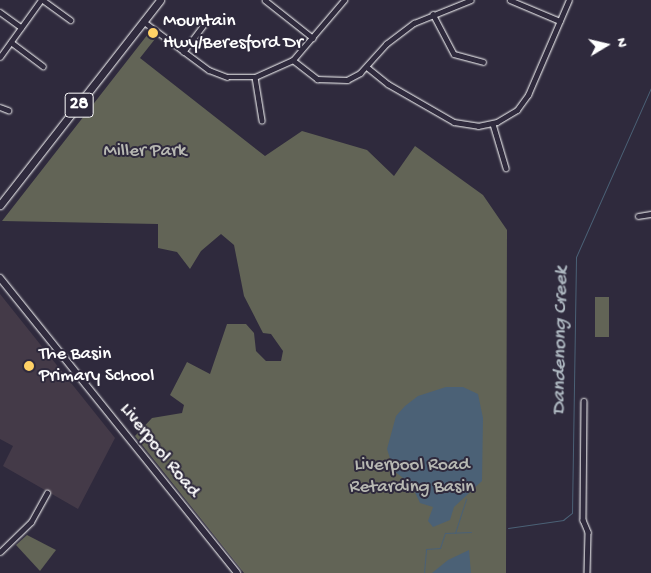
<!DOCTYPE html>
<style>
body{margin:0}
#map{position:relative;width:651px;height:573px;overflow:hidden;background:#2f2a3d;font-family:"Gochi Hand",sans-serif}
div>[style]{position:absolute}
.built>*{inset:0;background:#443a48}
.green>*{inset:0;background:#626456;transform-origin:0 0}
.water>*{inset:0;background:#4b6176}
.stream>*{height:1px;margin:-0.5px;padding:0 0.5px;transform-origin:0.5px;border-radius:0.5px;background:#4b6176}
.roads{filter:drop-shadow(0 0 1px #fff) drop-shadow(0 0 1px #fff)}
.minor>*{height:4.5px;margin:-2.25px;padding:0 2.25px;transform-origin:2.25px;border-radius:2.25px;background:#2f2a3d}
.secondary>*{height:6px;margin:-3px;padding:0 3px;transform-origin:3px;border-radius:3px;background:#2f2a3d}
.primary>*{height:7px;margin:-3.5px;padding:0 3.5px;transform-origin:3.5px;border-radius:3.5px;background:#2f2a3d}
.dots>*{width:14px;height:14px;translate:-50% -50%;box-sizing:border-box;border:2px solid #2f2a3d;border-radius:50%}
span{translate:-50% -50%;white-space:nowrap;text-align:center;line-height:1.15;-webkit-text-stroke:4px #2f2a3d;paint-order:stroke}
.shield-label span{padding:1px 4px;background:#2f2a3d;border:1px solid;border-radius:4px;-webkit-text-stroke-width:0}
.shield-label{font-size:18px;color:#fff;font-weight:700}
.poi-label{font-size:19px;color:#fff}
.left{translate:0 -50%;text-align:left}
.park-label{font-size:19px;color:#b8b9b3}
.street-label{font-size:19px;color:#fff}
.water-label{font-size:20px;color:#aeb8c1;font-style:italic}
.north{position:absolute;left:581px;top:20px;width:50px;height:50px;-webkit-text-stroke:4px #2f2a3d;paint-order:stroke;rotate:81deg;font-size:14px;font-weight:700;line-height:20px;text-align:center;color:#fff}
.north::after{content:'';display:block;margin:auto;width:18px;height:22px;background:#fff;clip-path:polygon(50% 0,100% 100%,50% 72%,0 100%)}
</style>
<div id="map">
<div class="built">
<div style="clip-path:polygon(0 294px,115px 438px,78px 509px,3px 466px,13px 446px,0 439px)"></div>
</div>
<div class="green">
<div style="clip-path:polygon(148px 34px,155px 39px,140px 58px,265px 156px,302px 131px,367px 150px,394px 176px,415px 146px,483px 195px,507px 230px,506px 573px,244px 573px,135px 436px,152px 418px,182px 413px,184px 405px,170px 395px,187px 362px,210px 374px,227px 324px,246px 324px,254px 333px,256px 351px,266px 361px,281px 361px,283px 351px,271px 334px,263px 333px,244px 296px,234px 245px,221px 234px,201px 251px,190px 269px,177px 252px,158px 248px,158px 224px,2px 221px)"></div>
<div style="left:595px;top:297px;width:14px;height:40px"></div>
<div style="clip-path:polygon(27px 535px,56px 550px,40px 571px,16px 545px)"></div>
</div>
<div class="water">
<div style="clip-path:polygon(446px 387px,463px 387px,478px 394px,483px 418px,482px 481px,454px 507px,450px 520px,433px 527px,428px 521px,433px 507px,420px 503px,411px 484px,394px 471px,387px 449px,396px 416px,405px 406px,418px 396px)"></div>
<div style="clip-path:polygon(469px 550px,471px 573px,432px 573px,448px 560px)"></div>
</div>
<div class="stream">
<div style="left:508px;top:528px;width:56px;rotate:-8.3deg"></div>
<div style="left:563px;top:520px;width:11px;rotate:-38deg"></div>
<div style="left:572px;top:513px;width:256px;rotate:-89.1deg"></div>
<div style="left:576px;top:257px;width:185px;rotate:-66.1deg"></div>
<div style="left:455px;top:533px;width:36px;rotate:-72deg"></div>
<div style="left:424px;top:573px;width:24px;rotate:-85deg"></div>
<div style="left:426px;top:549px;width:14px;rotate:-4deg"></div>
<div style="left:440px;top:548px;width:16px;rotate:-72deg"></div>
<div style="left:445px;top:533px;width:26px;rotate:-2deg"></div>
</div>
<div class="roads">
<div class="minor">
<div style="left:43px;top:0;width:34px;rotate:36deg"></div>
<div style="left:265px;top:0;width:61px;rotate:38.4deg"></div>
<div style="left:510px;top:0;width:54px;rotate:22.8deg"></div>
<div style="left:0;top:12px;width:26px;rotate:36deg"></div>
<div style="left:433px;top:14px;width:45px;rotate:62.3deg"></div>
<div style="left:454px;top:54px;width:30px;rotate:15deg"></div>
<div style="left:143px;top:21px;width:82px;rotate:36.6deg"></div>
<div style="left:209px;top:70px;width:19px;rotate:21deg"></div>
<div style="left:227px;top:77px;width:28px"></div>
<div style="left:255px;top:77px;width:42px;rotate:-24.1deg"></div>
<div style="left:293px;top:60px;width:79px;rotate:-49.6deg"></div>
<div style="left:11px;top:42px;width:40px;rotate:37deg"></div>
<div style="left:183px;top:52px;width:38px;rotate:-53deg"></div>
<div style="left:0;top:57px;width:70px;rotate:-54.3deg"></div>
<div style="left:293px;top:60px;width:31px;rotate:38deg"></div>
<div style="left:317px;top:79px;width:30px;rotate:2deg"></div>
<div style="left:347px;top:80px;width:15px;rotate:-28deg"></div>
<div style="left:360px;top:73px;width:39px;rotate:-48deg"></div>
<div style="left:386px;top:44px;width:35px;rotate:-37deg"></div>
<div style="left:414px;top:23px;width:61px;rotate:-22deg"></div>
<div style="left:367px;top:67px;width:27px;rotate:39deg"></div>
<div style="left:388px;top:84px;width:76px;rotate:29.9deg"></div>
<div style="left:454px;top:122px;width:24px;rotate:9deg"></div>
<div style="left:478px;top:126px;width:19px;rotate:-12deg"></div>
<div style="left:497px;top:122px;width:23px;rotate:-31deg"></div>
<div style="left:517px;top:110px;width:19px;rotate:-54deg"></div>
<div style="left:528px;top:95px;width:103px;rotate:-66.7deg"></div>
<div style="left:255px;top:77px;width:44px;rotate:80.8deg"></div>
<div style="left:0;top:107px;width:9px;rotate:21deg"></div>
<div style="left:493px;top:124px;width:46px;rotate:73.5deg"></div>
<div style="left:638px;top:216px;width:13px;rotate:-9deg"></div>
<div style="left:584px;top:401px;width:119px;rotate:90.5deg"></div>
<div style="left:583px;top:520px;width:13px;rotate:67deg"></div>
<div style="left:588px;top:532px;width:41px;rotate:91.4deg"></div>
<div style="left:0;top:552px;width:43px;rotate:-44.1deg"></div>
<div style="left:31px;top:522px;width:33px;rotate:-61deg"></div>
</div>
<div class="secondary">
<div style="left:0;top:278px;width:378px;rotate:51.2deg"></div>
</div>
<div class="primary">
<div style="left:0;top:205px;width:260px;rotate:-52deg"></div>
</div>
</div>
<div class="dots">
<div style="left:153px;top:33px;background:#ffd166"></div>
<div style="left:29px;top:366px;background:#ffd166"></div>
</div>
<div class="shield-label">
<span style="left:79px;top:105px">28</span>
</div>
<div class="poi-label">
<span class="left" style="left:163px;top:33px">Mountain<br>Hwy/Beresford Dr</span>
<span class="left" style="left:39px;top:366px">The Basin<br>Primary School</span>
</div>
<div class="park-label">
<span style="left:145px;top:152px">Miller Park</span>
<span style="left:412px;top:477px">Liverpool Road<br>Retarding Basin</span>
</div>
<div class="street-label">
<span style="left:159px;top:451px;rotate:51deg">Liverpool Road</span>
</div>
<div class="water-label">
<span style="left:561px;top:341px;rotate:-89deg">Dandenong Creek</span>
</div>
<div class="north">N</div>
</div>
